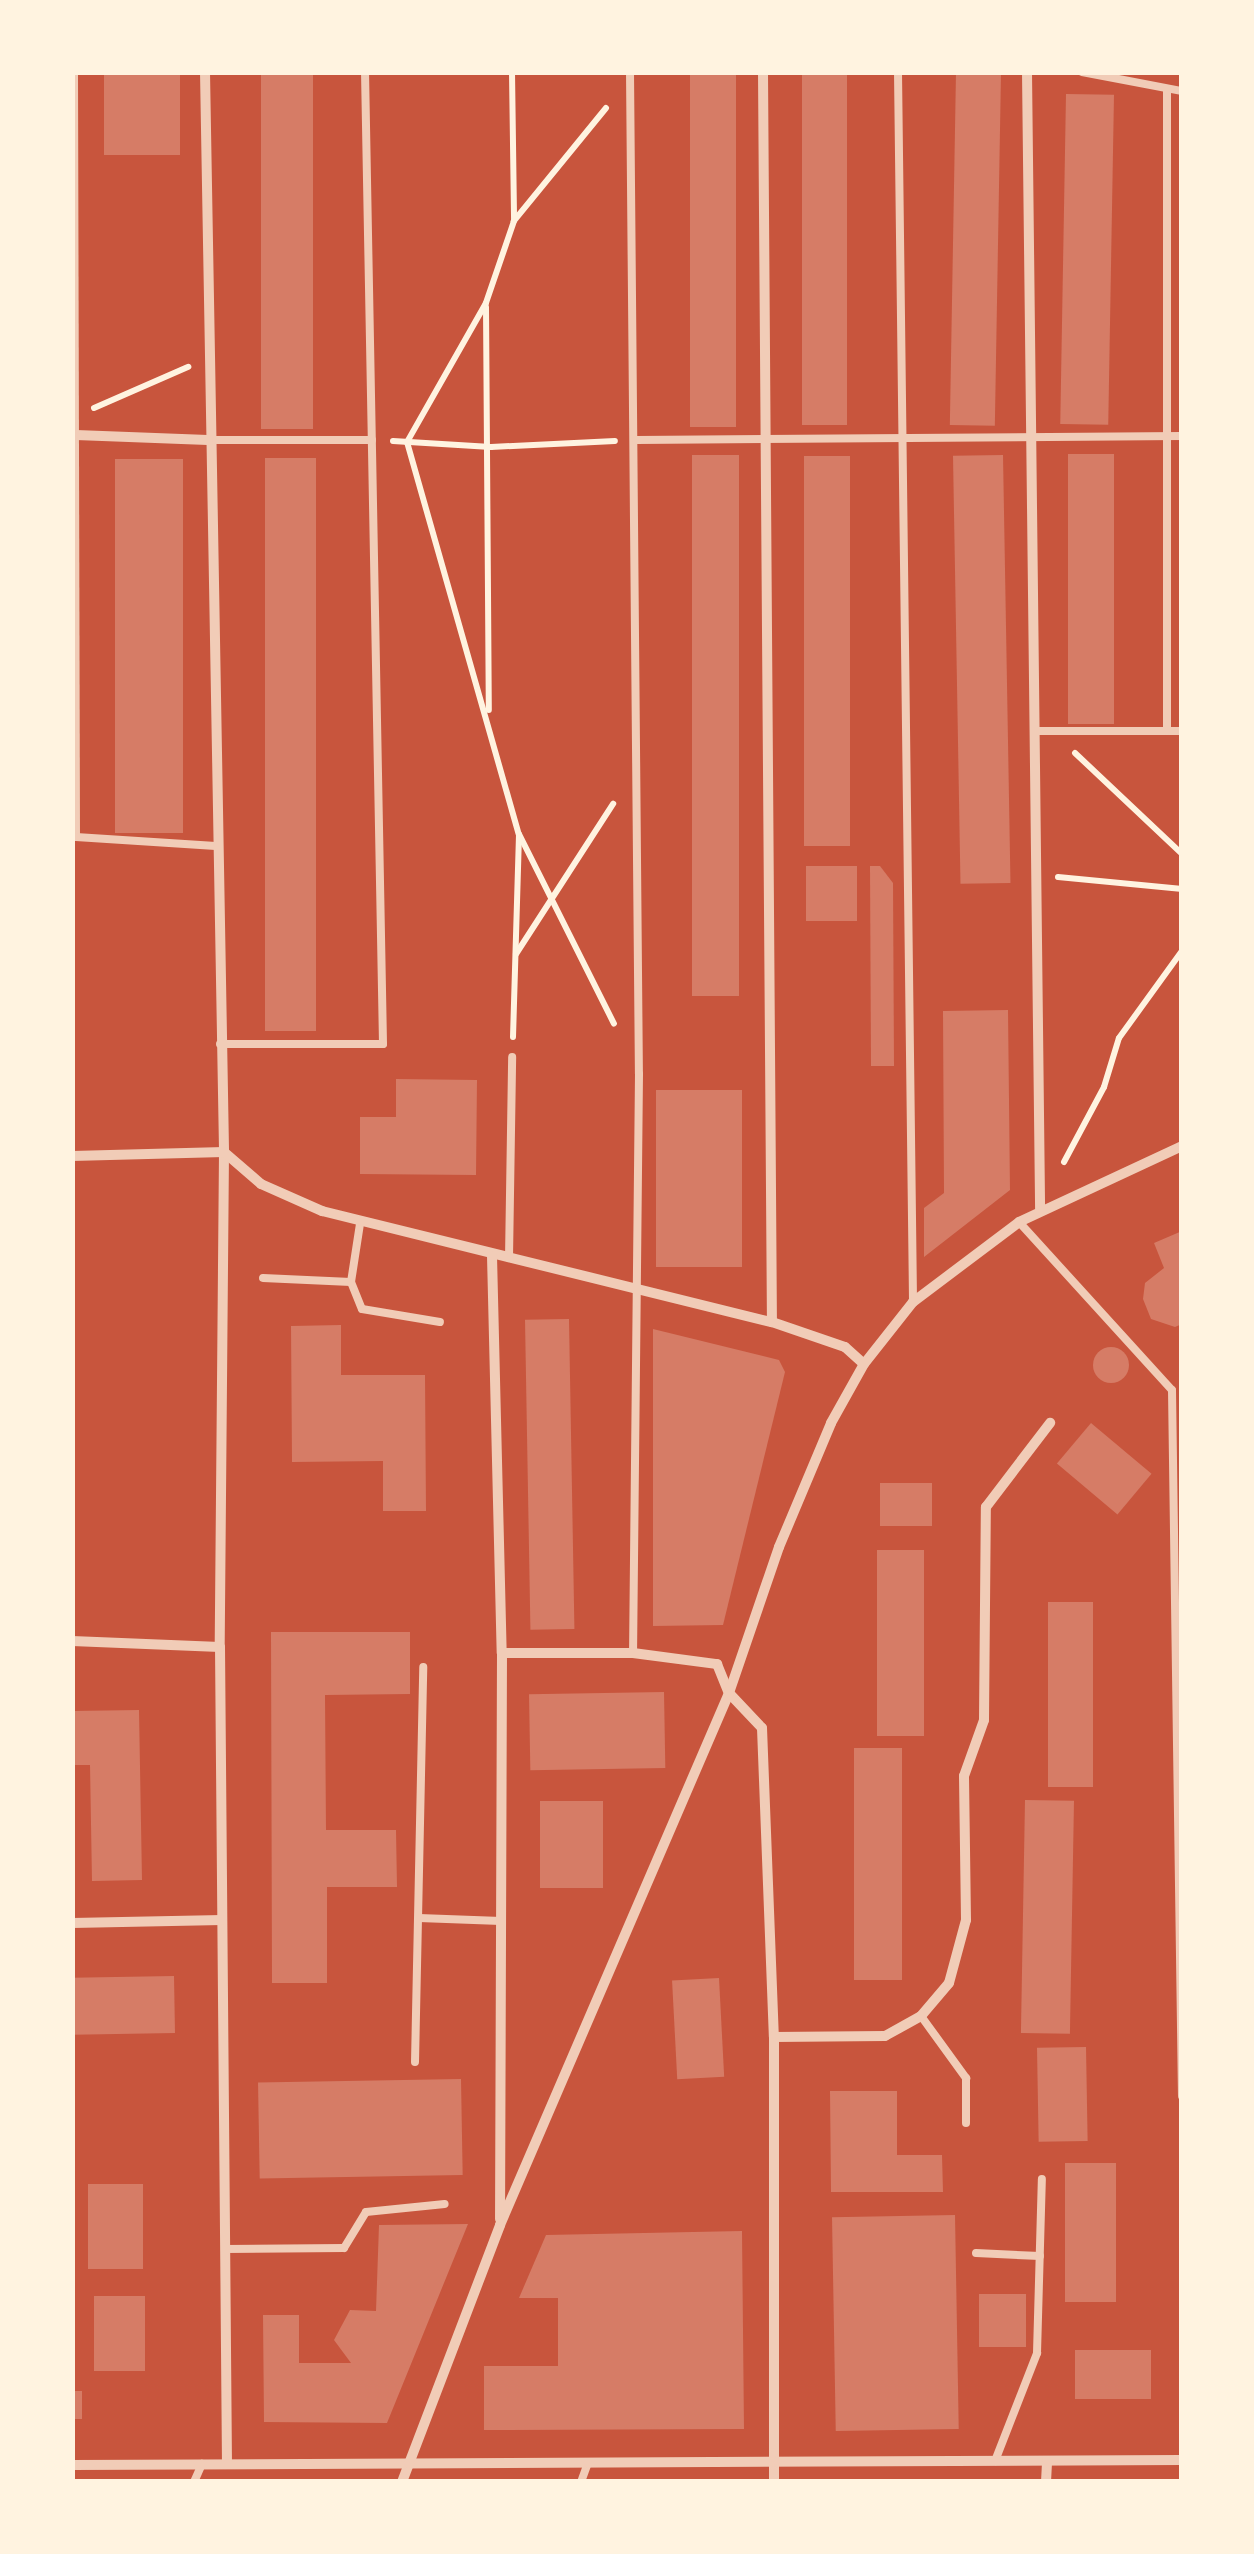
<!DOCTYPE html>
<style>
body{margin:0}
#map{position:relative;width:1254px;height:2554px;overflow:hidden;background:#c8553d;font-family:"Sofia Sans Condensed",sans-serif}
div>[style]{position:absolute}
.building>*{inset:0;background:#d67c66;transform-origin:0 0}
.round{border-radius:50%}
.path>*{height:6px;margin:-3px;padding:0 3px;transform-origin:3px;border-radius:3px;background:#fff3e0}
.service>*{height:8px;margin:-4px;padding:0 4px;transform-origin:4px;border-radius:4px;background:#f1ccb7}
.minor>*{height:10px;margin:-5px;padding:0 5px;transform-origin:5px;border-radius:5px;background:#f1ccb7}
span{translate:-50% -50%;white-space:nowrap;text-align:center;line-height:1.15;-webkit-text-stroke:8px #fff3e0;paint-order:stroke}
.frame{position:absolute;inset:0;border:75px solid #fff3e0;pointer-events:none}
</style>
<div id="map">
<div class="building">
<div style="left:104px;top:72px;width:76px;height:83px"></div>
<div style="left:261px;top:72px;width:52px;height:357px"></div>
<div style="left:690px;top:72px;width:46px;height:355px"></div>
<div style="left:802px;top:72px;width:45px;height:353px"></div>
<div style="left:956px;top:72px;width:45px;height:353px;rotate:1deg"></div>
<div style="left:1066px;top:94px;width:48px;height:330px;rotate:1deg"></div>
<div style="left:1068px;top:454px;width:46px;height:270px"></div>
<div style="left:739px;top:455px;width:541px;height:47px;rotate:90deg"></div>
<div style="left:1003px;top:455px;width:428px;height:50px;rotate:89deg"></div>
<div style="left:804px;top:456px;width:46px;height:390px"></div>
<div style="left:265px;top:458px;width:51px;height:573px"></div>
<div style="left:115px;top:459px;width:68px;height:374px"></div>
<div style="left:806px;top:866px;width:51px;height:55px"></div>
<div style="clip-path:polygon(870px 866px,880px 866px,893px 883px,894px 1066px,871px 1066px)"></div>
<div style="clip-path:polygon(1008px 1010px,1010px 1190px,924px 1257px,924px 1208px,944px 1193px,943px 1011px)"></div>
<div style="clip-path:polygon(396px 1079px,477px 1080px,476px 1175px,360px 1174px,360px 1117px,396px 1117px)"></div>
<div style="left:742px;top:1090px;width:177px;height:86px;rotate:90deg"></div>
<div style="clip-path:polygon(1182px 1231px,1182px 1324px,1175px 1327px,1151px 1319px,1143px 1299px,1145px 1283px,1164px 1268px,1154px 1243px)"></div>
<div style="left:569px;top:1319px;width:310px;height:44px;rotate:89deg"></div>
<div style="clip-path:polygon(341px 1325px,341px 1375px,425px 1375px,426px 1511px,383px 1511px,383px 1461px,292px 1462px,291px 1326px)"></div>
<div style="clip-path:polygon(653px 1329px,779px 1360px,785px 1372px,723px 1625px,653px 1626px)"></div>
<div class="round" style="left:1093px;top:1347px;width:36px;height:36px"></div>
<div style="left:1091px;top:1423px;width:79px;height:53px;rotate:40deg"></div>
<div style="left:880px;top:1483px;width:52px;height:43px"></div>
<div style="left:924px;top:1550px;width:186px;height:47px;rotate:90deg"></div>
<div style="left:1048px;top:1602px;width:45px;height:185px"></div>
<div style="clip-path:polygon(271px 1632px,410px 1632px,410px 1694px,325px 1695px,326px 1830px,396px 1830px,397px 1887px,327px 1887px,327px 1983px,272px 1983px)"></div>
<div style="left:664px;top:1692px;width:76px;height:135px;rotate:89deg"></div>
<div style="clip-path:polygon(139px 1710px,142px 1880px,92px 1881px,90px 1765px,72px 1765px,72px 1711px)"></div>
<div style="left:854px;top:1748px;width:48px;height:232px"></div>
<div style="left:1025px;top:1800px;width:49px;height:233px;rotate:1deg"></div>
<div style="left:540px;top:1801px;width:63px;height:87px"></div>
<div style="left:174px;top:1976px;width:57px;height:102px;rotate:89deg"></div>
<div style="left:719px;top:1978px;width:99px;height:47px;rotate:87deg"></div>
<div style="left:1086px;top:2047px;width:94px;height:49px;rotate:89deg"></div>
<div style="left:461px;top:2079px;width:96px;height:203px;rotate:89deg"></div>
<div style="clip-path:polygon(830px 2091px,897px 2091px,897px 2155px,942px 2155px,943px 2192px,831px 2192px)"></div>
<div style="left:1116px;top:2163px;width:139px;height:51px;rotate:90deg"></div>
<div style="left:88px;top:2184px;width:55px;height:85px"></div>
<div style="left:955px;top:2215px;width:214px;height:123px;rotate:89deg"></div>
<div style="clip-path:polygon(468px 2224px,387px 2423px,264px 2422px,263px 2315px,299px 2315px,299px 2363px,351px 2363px,334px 2340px,350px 2310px,376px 2311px,379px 2225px)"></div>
<div style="clip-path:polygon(742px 2231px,744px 2429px,484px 2430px,484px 2366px,558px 2366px,558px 2298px,519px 2298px,546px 2235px)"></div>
<div style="left:979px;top:2294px;width:47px;height:53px"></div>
<div style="left:94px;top:2296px;width:51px;height:75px"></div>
<div style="left:1151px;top:2350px;width:49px;height:76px;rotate:90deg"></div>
<div style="left:72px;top:2391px;width:10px;height:28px"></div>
</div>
<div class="path">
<div style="left:512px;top:72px;width:148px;rotate:89.2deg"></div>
<div style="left:606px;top:108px;width:146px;rotate:129.2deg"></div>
<div style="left:514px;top:221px;width:87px;rotate:108.9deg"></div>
<div style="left:486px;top:303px;width:160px;rotate:119.6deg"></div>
<div style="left:407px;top:442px;width:408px;rotate:74.1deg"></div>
<div style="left:519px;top:834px;width:212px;rotate:63.4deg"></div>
<div style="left:486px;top:307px;width:403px;rotate:89.6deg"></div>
<div style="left:94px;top:408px;width:103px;rotate:-23.6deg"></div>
<div style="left:393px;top:441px;width:98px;rotate:3.5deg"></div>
<div style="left:491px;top:447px;width:124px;rotate:-2.8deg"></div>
<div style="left:1075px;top:753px;width:147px;rotate:43.3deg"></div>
<div style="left:1058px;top:877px;width:125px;rotate:5.5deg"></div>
<div style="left:516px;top:954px;width:179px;rotate:-57.1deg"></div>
<div style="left:513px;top:1037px;width:202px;rotate:-88.3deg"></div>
<div style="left:1064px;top:1162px;width:85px;rotate:-61.9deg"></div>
<div style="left:1104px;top:1087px;width:51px;rotate:-73deg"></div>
<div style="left:1119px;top:1038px;width:107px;rotate:-54.1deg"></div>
</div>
<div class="service">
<div style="left:74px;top:72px;width:765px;rotate:89.85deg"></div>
<div style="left:76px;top:837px;width:140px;rotate:3.7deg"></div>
<div style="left:630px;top:72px;width:1002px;rotate:89.49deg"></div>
<div style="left:639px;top:1074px;width:579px;rotate:90.59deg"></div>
<div style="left:898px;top:72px;width:1230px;rotate:89.3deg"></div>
<div style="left:1082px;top:72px;width:102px;rotate:10.8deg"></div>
<div style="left:208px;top:440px;width:164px"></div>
<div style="left:636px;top:440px;width:546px;rotate:-0.42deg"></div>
<div style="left:1035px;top:731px;width:147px"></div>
<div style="left:1167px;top:731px;width:642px;rotate:-90deg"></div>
<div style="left:220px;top:1044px;width:163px"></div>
<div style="left:383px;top:1044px;width:972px;rotate:-91.06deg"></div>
<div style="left:1019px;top:1222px;width:227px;rotate:47.7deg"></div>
<div style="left:1172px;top:1390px;width:706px;rotate:89.19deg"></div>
<div style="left:509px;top:1258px;width:201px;rotate:-89.1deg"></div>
<div style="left:263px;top:1278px;width:88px;rotate:2.6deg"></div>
<div style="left:351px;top:1282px;width:59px;rotate:-81.2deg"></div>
<div style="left:351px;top:1282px;width:29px;rotate:68deg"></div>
<div style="left:362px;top:1309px;width:79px;rotate:9.5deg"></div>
<div style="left:419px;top:1918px;width:82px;rotate:2.1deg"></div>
<div style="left:921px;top:2016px;width:77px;rotate:54deg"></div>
<div style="left:966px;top:2078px;width:45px;rotate:90deg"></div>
<div style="left:415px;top:2062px;width:395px;rotate:-88.8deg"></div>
<div style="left:225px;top:2249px;width:119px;rotate:-0.5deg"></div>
<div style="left:344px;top:2248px;width:42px;rotate:-58.6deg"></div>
<div style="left:366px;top:2212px;width:79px;rotate:-5.8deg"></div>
<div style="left:976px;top:2253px;width:64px;rotate:2.7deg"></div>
<div style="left:995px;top:2461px;width:116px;rotate:-68.7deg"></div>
<div style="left:1037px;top:2353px;width:174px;rotate:-88.4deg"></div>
<div style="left:194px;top:2482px;width:20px;rotate:-66deg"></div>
<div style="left:581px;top:2482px;width:20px;rotate:-70deg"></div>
</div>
<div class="minor">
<div style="left:205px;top:72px;width:1080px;rotate:88.99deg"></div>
<div style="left:224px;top:1152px;width:495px;rotate:90.5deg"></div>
<div style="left:220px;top:1647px;width:817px;rotate:89.51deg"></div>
<div style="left:763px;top:72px;width:1250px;rotate:89.59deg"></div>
<div style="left:1027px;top:72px;width:1137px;rotate:89.34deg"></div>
<div style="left:76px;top:435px;width:132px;rotate:2.2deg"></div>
<div style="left:224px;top:1152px;width:49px;rotate:40.9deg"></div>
<div style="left:261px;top:1184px;width:67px;rotate:23.9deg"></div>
<div style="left:322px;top:1211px;width:463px;rotate:13.9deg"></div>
<div style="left:772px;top:1322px;width:77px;rotate:18.9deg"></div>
<div style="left:845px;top:1347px;width:25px;rotate:42deg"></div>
<div style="left:72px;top:1156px;width:152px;rotate:-1.5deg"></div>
<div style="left:492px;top:1256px;width:397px;rotate:88.6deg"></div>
<div style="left:502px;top:1653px;width:566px;rotate:90.2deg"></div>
<div style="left:72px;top:1641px;width:148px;rotate:2.3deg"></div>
<div style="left:502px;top:1653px;width:131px"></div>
<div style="left:633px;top:1653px;width:85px;rotate:7.5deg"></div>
<div style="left:717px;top:1664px;width:31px;rotate:68deg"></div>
<div style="left:729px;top:1693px;width:48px;rotate:46.7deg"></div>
<div style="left:762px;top:1728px;width:309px;rotate:87.8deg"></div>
<div style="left:774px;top:2037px;width:445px;rotate:90deg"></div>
<div style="left:72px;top:1923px;width:150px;rotate:-1.1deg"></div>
<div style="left:774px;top:2037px;width:111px;rotate:-0.5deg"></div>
<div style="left:885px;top:2036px;width:41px;rotate:-29.1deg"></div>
<div style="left:921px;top:2016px;width:43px;rotate:-49.7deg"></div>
<div style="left:949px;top:1983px;width:65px;rotate:-74.9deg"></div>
<div style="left:966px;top:1920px;width:144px;rotate:-90.8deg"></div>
<div style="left:964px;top:1776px;width:59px;rotate:-70.3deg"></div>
<div style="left:984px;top:1720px;width:213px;rotate:-89.5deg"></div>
<div style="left:986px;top:1507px;width:106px;rotate:-52.7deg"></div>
<div style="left:72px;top:2465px;width:1110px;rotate:-0.26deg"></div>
<div style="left:402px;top:2482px;width:275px;rotate:-69.1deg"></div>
<div style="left:500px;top:2225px;width:579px;rotate:-66.71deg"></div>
<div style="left:729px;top:1693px;width:154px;rotate:-71.1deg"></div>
<div style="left:779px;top:1547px;width:134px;rotate:-67.2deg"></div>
<div style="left:831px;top:1423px;width:68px;rotate:-60.8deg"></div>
<div style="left:864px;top:1364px;width:79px;rotate:-51.7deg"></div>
<div style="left:913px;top:1302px;width:133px;rotate:-37deg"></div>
<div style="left:1019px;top:1222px;width:180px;rotate:-25deg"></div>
<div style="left:1046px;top:2482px;width:21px;rotate:-87deg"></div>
</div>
<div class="frame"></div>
</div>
